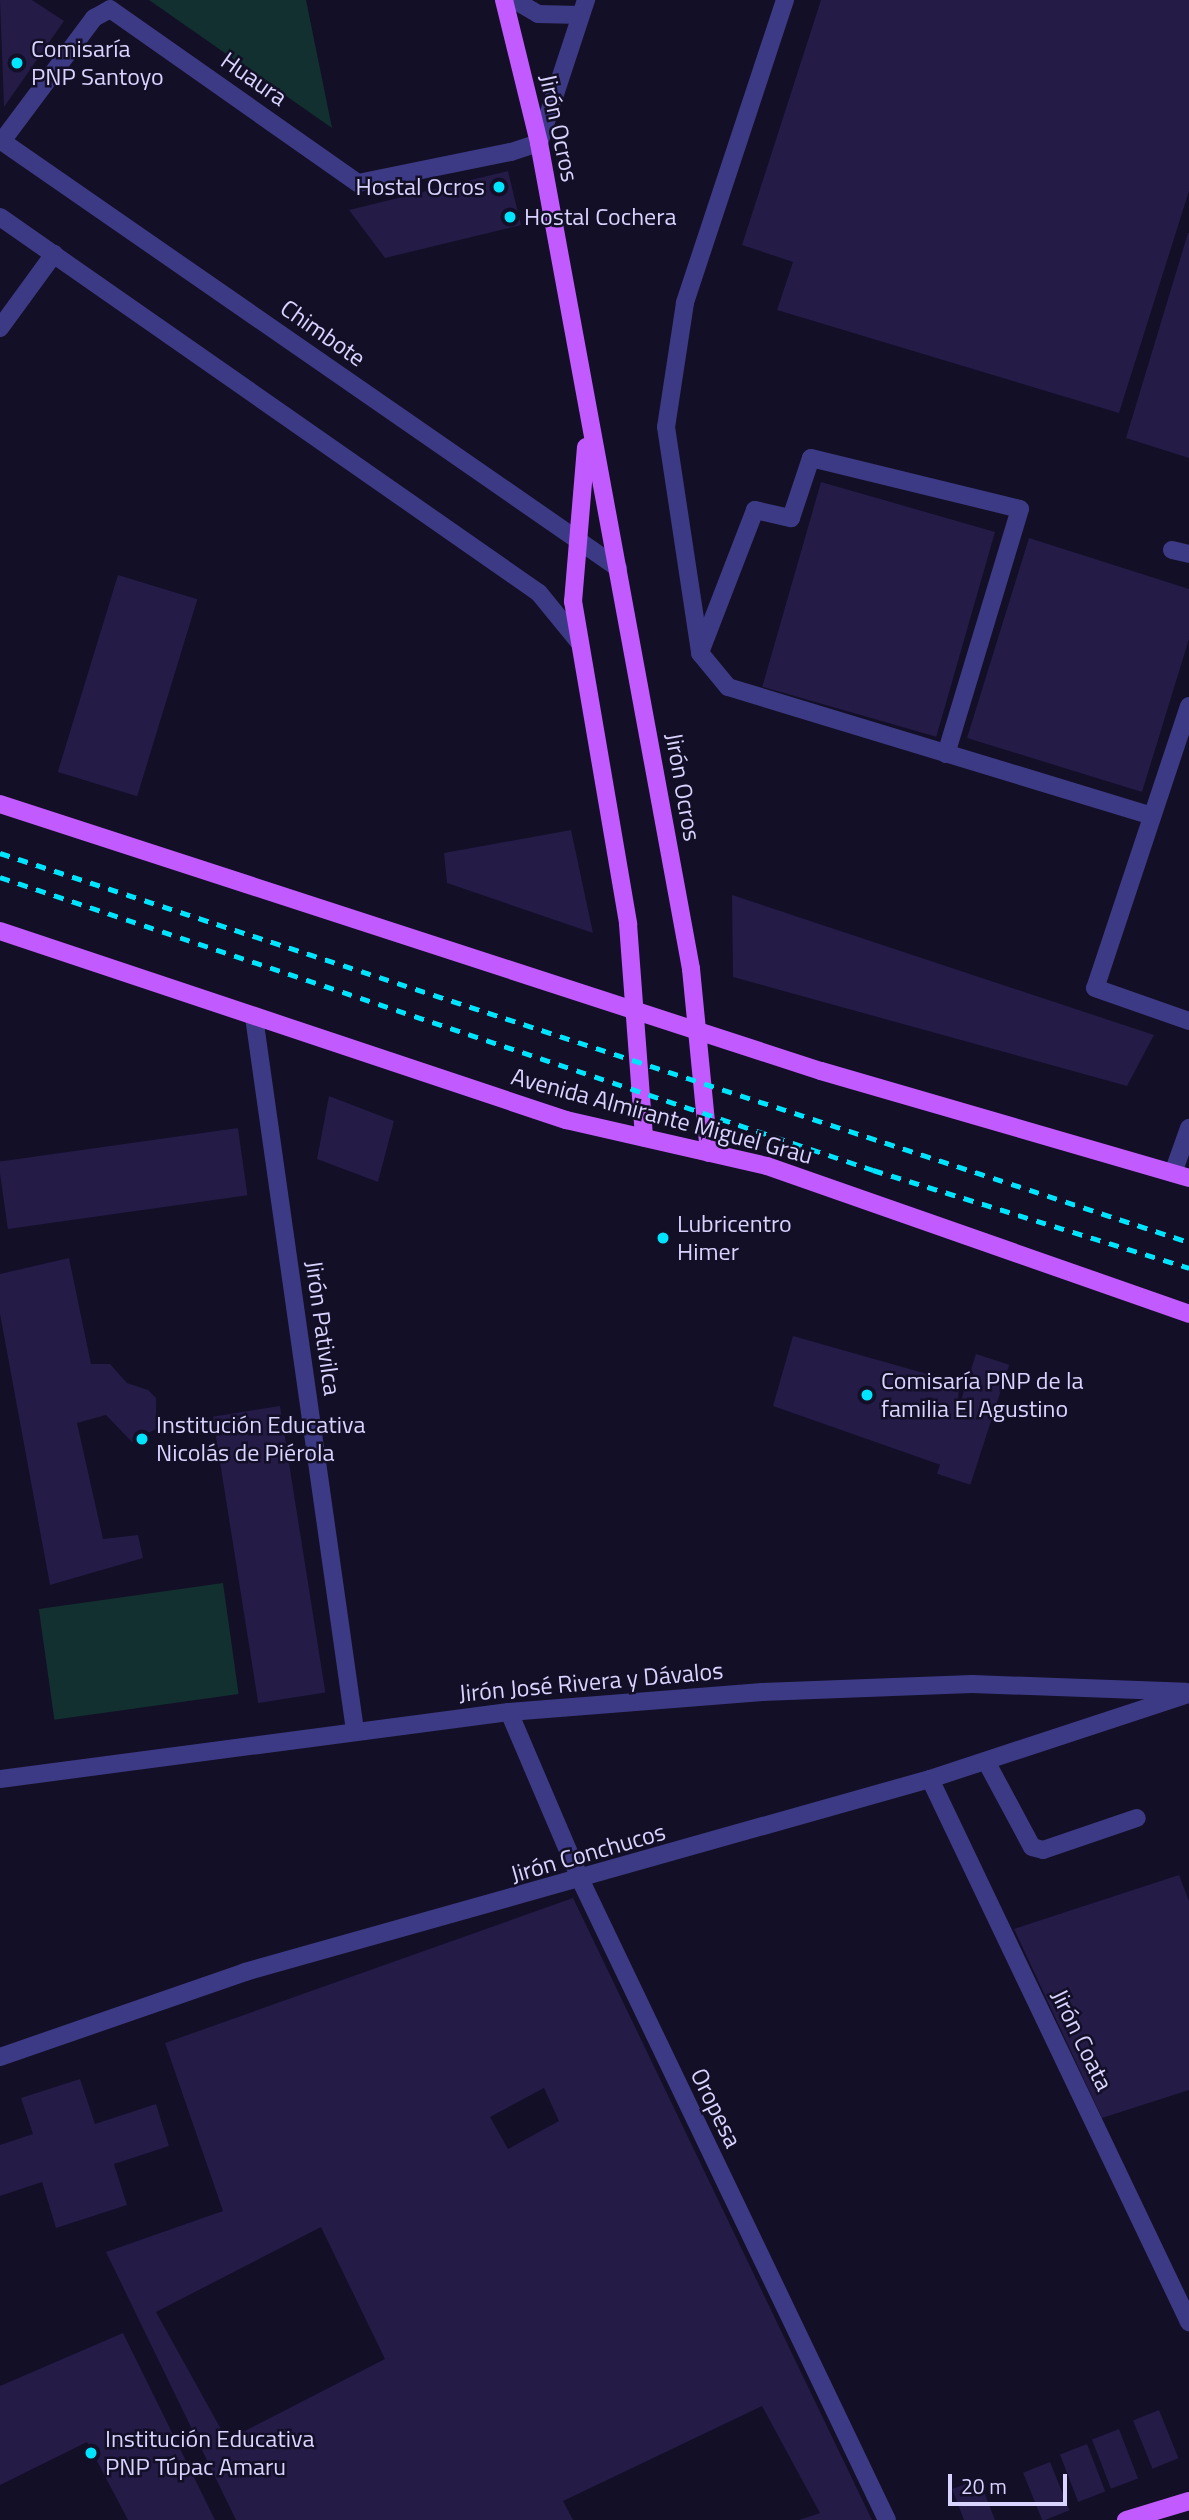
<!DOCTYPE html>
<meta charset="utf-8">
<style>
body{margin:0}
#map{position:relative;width:1189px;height:2520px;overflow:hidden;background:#130f26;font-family:"Titillium Web",sans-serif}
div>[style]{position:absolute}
.green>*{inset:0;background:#12302f;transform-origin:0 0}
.building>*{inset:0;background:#241b47;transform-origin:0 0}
.minor>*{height:18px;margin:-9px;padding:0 9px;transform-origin:9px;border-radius:9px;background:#3d3a85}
.major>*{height:18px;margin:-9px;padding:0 9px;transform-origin:9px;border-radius:9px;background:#c25bff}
.rail>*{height:5px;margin-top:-2.5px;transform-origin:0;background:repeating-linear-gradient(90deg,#00e5ff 0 10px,transparent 0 19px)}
.dots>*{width:19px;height:19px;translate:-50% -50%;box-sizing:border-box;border:4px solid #130f26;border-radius:50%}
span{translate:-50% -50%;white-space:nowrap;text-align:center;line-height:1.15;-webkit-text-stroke:5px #130f26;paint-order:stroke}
.poi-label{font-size:24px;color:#d9d4ff}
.left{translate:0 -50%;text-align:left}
.right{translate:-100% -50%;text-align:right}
.street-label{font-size:24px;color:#d9d4ff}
.scale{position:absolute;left:948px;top:2474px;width:119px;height:32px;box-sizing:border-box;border:4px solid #d9d4ff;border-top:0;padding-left:9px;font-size:21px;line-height:24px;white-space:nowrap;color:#d9d4ff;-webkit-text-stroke:5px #130f26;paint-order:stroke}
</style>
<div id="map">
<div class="green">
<div style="clip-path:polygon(149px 0,306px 0,332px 128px)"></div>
<div style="left:223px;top:1583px;width:112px;height:186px;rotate:82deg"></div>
</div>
<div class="building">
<div style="clip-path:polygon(0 0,32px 0,64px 21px,4px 107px)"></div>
<div style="clip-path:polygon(821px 0,1189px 0,1189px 191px,1119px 413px,777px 310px,793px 262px,742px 245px)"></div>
<div style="clip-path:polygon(508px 171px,521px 225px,385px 258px,349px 210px)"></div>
<div style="clip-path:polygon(1188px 233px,1189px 233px,1189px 458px,1126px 438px)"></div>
<div style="left:821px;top:482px;width:181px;height:213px;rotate:16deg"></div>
<div style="clip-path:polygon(1029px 538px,1189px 589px,1189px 639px,1142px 792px,967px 738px)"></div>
<div style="left:118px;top:575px;width:83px;height:206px;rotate:17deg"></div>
<div style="clip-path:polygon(571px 830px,593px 933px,447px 883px,444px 853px)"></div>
<div style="clip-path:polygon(732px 895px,1154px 1035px,1127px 1086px,733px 977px)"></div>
<div style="clip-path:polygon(329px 1096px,394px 1121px,378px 1182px,317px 1159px)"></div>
<div style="left:238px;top:1128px;width:68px;height:242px;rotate:82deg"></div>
<div style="clip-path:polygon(69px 1258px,91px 1364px,110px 1364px,127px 1383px,148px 1390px,156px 1398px,156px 1429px,132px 1442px,106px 1415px,77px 1423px,103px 1539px,138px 1535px,143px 1558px,50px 1585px,0 1314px,0 1274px)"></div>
<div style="clip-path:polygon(793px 1336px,959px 1383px,955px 1470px,773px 1406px)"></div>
<div style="left:976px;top:1354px;width:35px;height:126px;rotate:18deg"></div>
<div style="left:280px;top:1406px;width:290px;height:68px;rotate:81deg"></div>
<div style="clip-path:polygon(1179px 1875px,1189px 1901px,1189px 2090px,1102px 2118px,1014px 1929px)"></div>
<div style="clip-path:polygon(evenodd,573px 1898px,872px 2520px,799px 2520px,820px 2513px,762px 2406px,563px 2501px,573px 2520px,236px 2520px,106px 2252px,223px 2211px,165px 2043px,573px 1898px,544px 2088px,559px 2121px,508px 2149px,490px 2117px,544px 2088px,573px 1898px,321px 2227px,385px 2359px,227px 2440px,156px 2312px,321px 2227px)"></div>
<div style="clip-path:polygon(80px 2079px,95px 2124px,156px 2104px,169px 2146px,114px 2164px,127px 2205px,56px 2228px,42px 2182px,0 2196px,0 2145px,33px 2134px,21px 2098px)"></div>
<div style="clip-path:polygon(123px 2333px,215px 2520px,128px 2520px,87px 2442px,0 2485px,0 2386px)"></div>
<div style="left:1159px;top:2410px;width:52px;height:28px;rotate:68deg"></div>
<div style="left:1119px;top:2429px;width:53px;height:29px;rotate:69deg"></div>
<div style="left:1087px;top:2444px;width:51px;height:29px;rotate:69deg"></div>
<div style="left:1050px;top:2462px;width:52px;height:29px;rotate:68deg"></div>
<div style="clip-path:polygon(979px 2479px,995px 2520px,964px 2520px,952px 2489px)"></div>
</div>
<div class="minor">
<div style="left:514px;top:0;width:28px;rotate:30deg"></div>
<div style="left:538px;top:14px;width:42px;rotate:1.4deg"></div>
<div style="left:785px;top:0;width:319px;rotate:108.3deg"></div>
<div style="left:685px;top:303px;width:125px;rotate:98.7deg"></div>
<div style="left:666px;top:427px;width:229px;rotate:81.4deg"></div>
<div style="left:700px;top:653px;width:44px;rotate:50.5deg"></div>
<div style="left:728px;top:687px;width:443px;rotate:16.9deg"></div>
<div style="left:0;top:140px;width:752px;rotate:34.7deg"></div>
<div style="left:2px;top:141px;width:154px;rotate:-53.2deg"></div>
<div style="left:94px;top:18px;width:18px;rotate:-29deg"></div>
<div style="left:110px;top:9px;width:303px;rotate:35.1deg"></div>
<div style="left:358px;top:183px;width:156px;rotate:-11.5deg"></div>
<div style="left:511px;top:152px;width:29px;rotate:-18deg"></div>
<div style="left:539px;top:143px;width:151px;rotate:-71.8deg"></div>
<div style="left:0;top:217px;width:657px;rotate:34.9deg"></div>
<div style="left:539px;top:593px;width:63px;rotate:50.8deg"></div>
<div style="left:0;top:328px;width:92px;rotate:-53.9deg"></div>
<div style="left:1172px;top:550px;width:17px;rotate:13deg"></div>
<div style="left:701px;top:650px;width:150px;rotate:-68.9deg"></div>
<div style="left:755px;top:510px;width:37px;rotate:13deg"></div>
<div style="left:791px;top:518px;width:63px;rotate:-71.6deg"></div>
<div style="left:811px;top:458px;width:215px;rotate:13.7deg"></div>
<div style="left:1020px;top:509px;width:256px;rotate:106.8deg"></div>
<div style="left:1189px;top:706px;width:297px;rotate:108.4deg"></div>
<div style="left:1095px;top:988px;width:100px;rotate:19.3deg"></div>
<div style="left:254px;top:1017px;width:720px;rotate:81.94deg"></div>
<div style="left:1173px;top:1173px;width:48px;rotate:-70.4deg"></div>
<div style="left:509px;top:1712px;width:184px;rotate:66.9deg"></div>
<div style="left:581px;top:1881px;width:708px;rotate:64.41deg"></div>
<div style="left:987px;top:1763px;width:95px;rotate:61.8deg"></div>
<div style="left:1032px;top:1847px;width:11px;rotate:15deg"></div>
<div style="left:1043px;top:1850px;width:99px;rotate:-18.8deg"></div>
<div style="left:0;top:1779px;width:513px;rotate:-7.5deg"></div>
<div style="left:509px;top:1712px;width:254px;rotate:-4.5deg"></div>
<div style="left:762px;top:1692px;width:210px;rotate:-2.2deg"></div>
<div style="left:972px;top:1684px;width:214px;rotate:2.1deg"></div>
<div style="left:930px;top:1779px;width:602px;rotate:64.5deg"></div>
<div style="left:0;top:2057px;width:259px;rotate:-19.1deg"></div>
<div style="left:245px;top:1972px;width:712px;rotate:-15.74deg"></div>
<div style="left:930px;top:1779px;width:273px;rotate:-18.2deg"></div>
</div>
<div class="major">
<div style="left:504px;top:0;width:147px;rotate:76.2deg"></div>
<div style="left:539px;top:143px;width:840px;rotate:79.57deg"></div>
<div style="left:691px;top:969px;width:185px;rotate:84.4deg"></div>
<div style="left:586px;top:447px;width:155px;rotate:94.8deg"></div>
<div style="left:573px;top:601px;width:328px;rotate:80.3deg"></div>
<div style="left:628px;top:924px;width:214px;rotate:85.7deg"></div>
<div style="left:0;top:804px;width:863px;rotate:18.02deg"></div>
<div style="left:821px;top:1071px;width:383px;rotate:16.2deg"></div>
<div style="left:0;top:931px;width:597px;rotate:18.47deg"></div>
<div style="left:566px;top:1120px;width:206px;rotate:12.9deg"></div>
<div style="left:767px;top:1166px;width:447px;rotate:19.3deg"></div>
<div style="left:1126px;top:2520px;width:66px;rotate:-16.8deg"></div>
</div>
<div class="rail">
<div style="left:0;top:853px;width:1251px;rotate:18.12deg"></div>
<div style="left:0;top:877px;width:921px;rotate:18.55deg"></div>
<div style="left:873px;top:1170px;width:331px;rotate:17.2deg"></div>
</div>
<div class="dots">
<div style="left:17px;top:63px;background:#00e5ff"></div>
<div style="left:499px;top:187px;background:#00e5ff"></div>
<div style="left:510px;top:217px;background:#00e5ff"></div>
<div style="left:663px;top:1238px;background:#00e5ff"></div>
<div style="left:867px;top:1395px;background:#00e5ff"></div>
<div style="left:142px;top:1439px;background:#00e5ff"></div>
<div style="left:91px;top:2453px;background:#00e5ff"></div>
</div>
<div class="poi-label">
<span class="left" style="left:31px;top:63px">Comisaría<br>PNP Santoyo</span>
<span class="right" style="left:485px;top:187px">Hostal Ocros</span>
<span class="left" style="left:524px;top:217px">Hostal Cochera</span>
<span class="left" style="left:677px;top:1238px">Lubricentro<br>Himer</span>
<span class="left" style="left:881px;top:1395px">Comisaría PNP de la<br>familia El Agustino</span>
<span class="left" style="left:156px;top:1439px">Institución Educativa<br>Nicolás de Piérola</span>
<span class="left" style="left:105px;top:2453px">Institución Educativa<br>PNP Túpac Amaru</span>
</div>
<div class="street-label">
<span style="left:254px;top:79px;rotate:35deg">Huaura</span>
<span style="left:559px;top:128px;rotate:78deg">Jirón Ocros</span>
<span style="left:323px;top:333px;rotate:35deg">Chimbote</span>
<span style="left:683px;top:787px;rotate:80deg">Jirón Ocros</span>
<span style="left:662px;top:1116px;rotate:15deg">Avenida Almirante Miguel Grau</span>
<span style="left:323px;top:1328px;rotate:82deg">Jirón Pativilca</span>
<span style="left:591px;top:1682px;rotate:-5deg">Jirón José Rivera y Dávalos</span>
<span style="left:588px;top:1853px;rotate:-16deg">Jirón Conchucos</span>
<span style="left:1082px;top:2040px;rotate:64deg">Jirón Coata</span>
<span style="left:716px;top:2108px;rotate:64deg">Oropesa</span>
</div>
<div class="scale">20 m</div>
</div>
